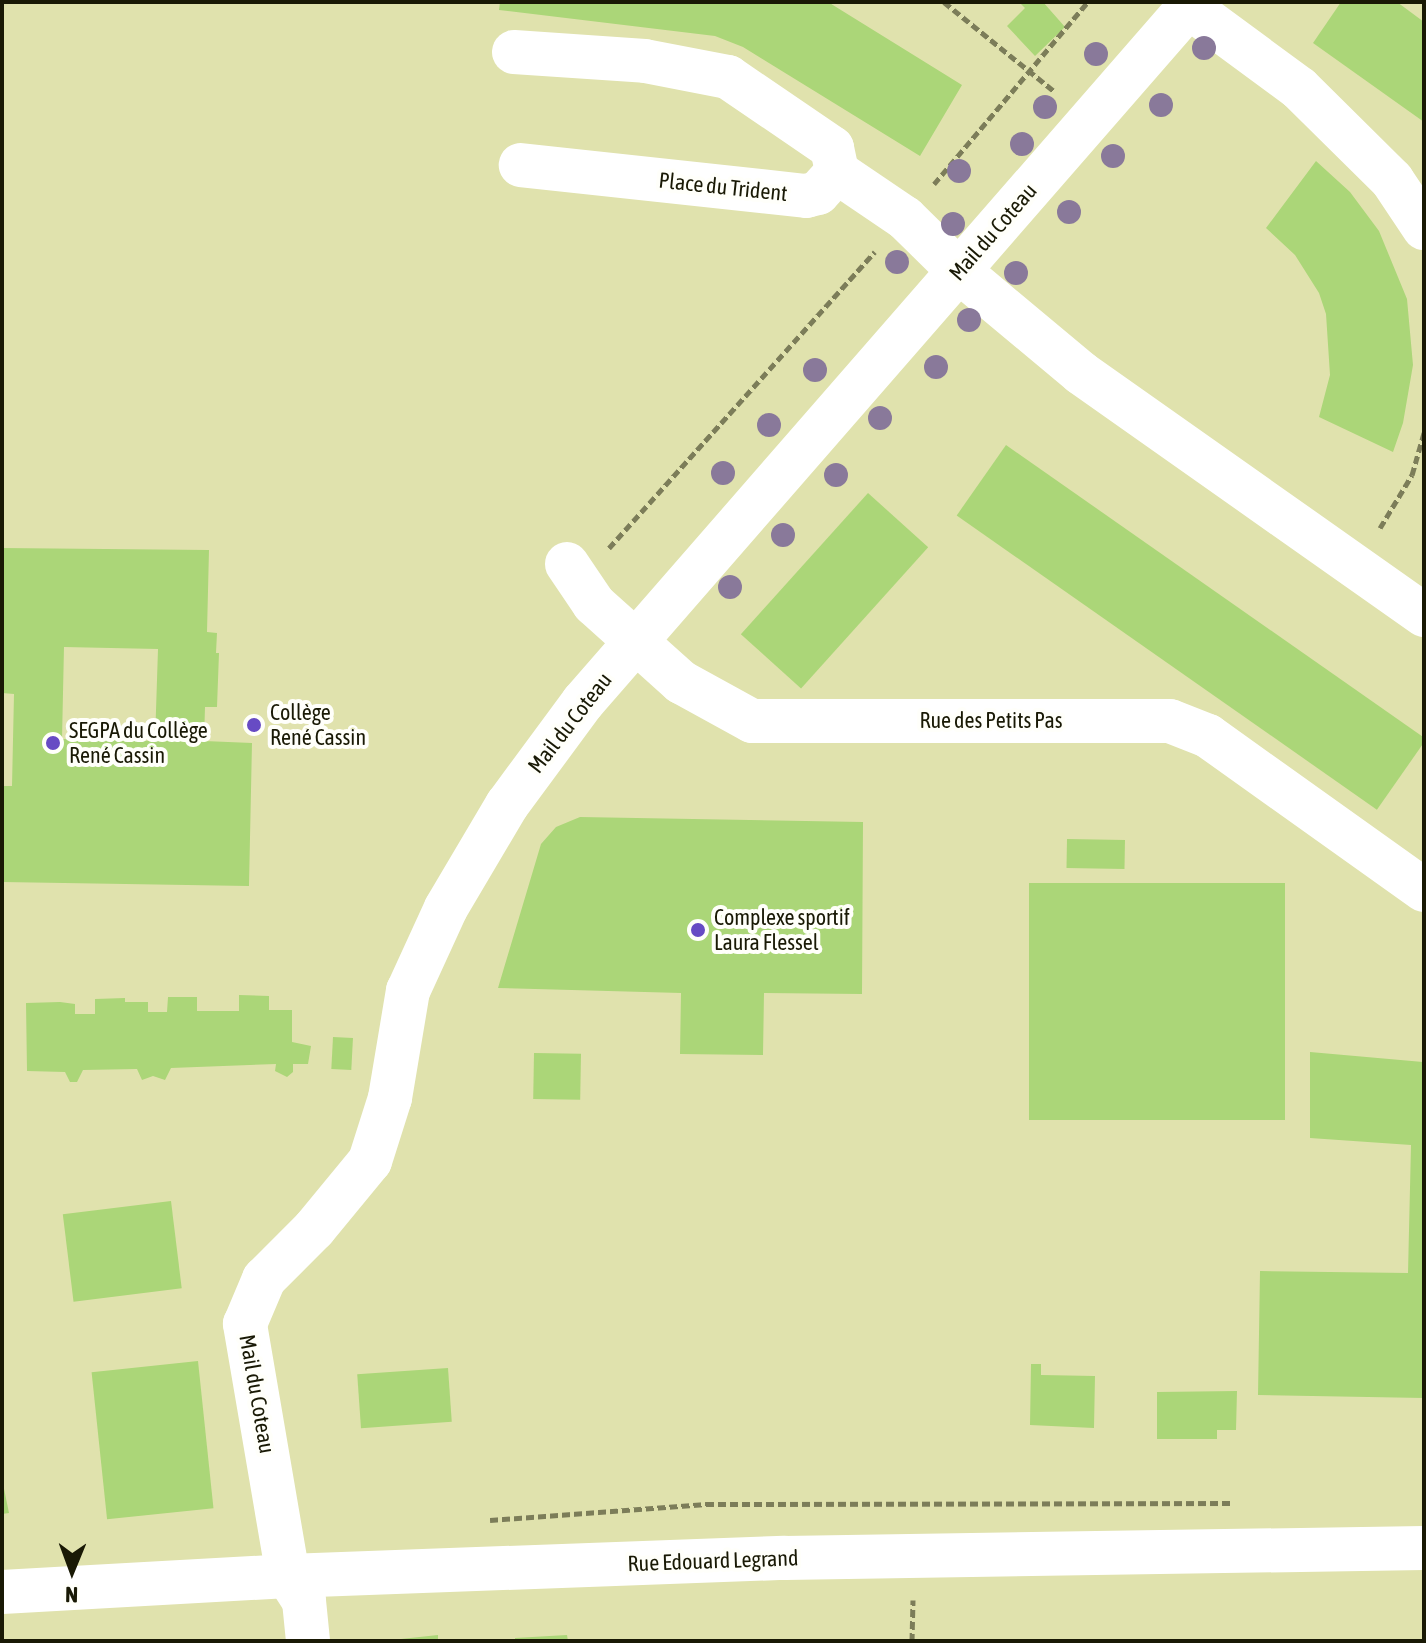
<!DOCTYPE html>
<meta charset="utf-8">
<style>
body{margin:0}
#map{position:relative;width:1426px;height:1643px;overflow:hidden;background:#e0e2ad;font-family:"Asap Condensed",sans-serif}
div>[style]{position:absolute}
.building>*{inset:0;background:#abd678;transform-origin:0 0}
.path>*{height:5px;margin-top:-2.5px;transform-origin:0;background:repeating-linear-gradient(90deg,#7c7d59 0 8px,transparent 0 12px)}
.minor>*{height:44px;margin:-22px;padding:0 22px;transform-origin:22px;border-radius:22px;background:#fff}
.trees>*{width:24px;height:24px;margin:-12px;border-radius:50%;background:#89799a}
.dots>*{width:22px;height:22px;translate:-50% -50%;box-sizing:border-box;border:4px solid #fffffa;border-radius:50%}
span{translate:-50% -50%;white-space:nowrap;text-align:center;line-height:1.15;-webkit-text-stroke:8px #fffffa;paint-order:stroke}
.street-label{font-size:22px;color:#191905}
.poi-label{font-size:22px;color:#191905}
.left{translate:0 -50%;text-align:left}
.frame{position:absolute;inset:0;border:4px solid #191905;pointer-events:none}
.north{position:absolute;left:32px;top:1531px;width:80px;height:80px;-webkit-text-stroke:6px #fffffa;paint-order:stroke;rotate:181deg;font-size:22px;font-weight:700;line-height:32px;text-align:center;color:#191905}
.north::after{content:'';display:block;margin:auto;width:28px;height:36px;background:#191905;clip-path:polygon(50% 0,100% 100%,50% 72%,0 100%)}
</style>
<div id="map">
<div class="building">
<div style="clip-path:polygon(500px 2px,828px 2px,962px 85px,920px 156px,743px 47px,715px 36px,499px 10px)"></div>
<div style="clip-path:polygon(1019px 2px,1043px 2px,1065px 27px,1035px 56px,1007px 26px,1025px 8px)"></div>
<div style="clip-path:polygon(1341px 2px,1397px 2px,1424px 22px,1424px 122px,1313px 43px)"></div>
<div style="clip-path:polygon(1316px 161px,1350px 192px,1379px 231px,1407px 299px,1413px 365px,1403px 423px,1393px 452px,1319px 417px,1330px 375px,1326px 314px,1319px 293px,1295px 255px,1266px 228px)"></div>
<div style="left:1006px;top:445px;width:513px;height:86px;rotate:35deg"></div>
<div style="left:868px;top:493px;width:81px;height:190px;rotate:42deg"></div>
<div style="clip-path:polygon(evenodd,2px 548px,209px 550px,207px 632px,217px 633px,216px 653px,219px 653px,217px 707px,205px 707px,204px 741px,252px 743px,249px 886px,2px 882px,2px 786px,12px 786px,14px 694px,2px 693px,2px 548px,64px 647px,158px 649px,155px 741px,62px 739px,64px 647px)"></div>
<div style="clip-path:polygon(580px 817px,863px 822px,862px 994px,764px 993px,763px 1055px,680px 1054px,681px 993px,498px 988px,541px 844px,556px 827px)"></div>
<div style="left:1067px;top:839px;width:58px;height:29px;rotate:1deg"></div>
<div style="left:1029px;top:883px;width:256px;height:237px"></div>
<div style="clip-path:polygon(239px 995px,269px 996px,269px 1010px,292px 1010px,292px 1042px,311px 1046px,308px 1064px,293px 1064px,293px 1072px,287px 1077px,275px 1071px,276px 1064px,171px 1068px,165px 1080px,153px 1076px,142px 1080px,137px 1069px,83px 1070px,77px 1082px,70px 1082px,65px 1072px,27px 1071px,26px 1003px,60px 1002px,75px 1004px,75px 1014px,95px 1014px,95px 999px,125px 998px,125px 1002px,148px 1002px,148px 1012px,167px 1012px,168px 997px,197px 997px,197px 1011px,239px 1011px)"></div>
<div style="left:333px;top:1037px;width:20px;height:32px;rotate:3deg"></div>
<div style="clip-path:polygon(1310px 1052px,1423px 1062px,1424px 1398px,1258px 1395px,1260px 1271px,1408px 1273px,1411px 1145px,1310px 1138px)"></div>
<div style="left:534px;top:1053px;width:47px;height:46px;rotate:1deg"></div>
<div style="left:171px;top:1201px;width:88px;height:109px;rotate:83deg"></div>
<div style="left:198px;top:1361px;width:148px;height:107px;rotate:84deg"></div>
<div style="clip-path:polygon(1031px 1364px,1041px 1364px,1041px 1375px,1095px 1376px,1094px 1428px,1030px 1425px)"></div>
<div style="left:448px;top:1368px;width:54px;height:91px;rotate:86deg"></div>
<div style="clip-path:polygon(1237px 1391px,1236px 1430px,1217px 1430px,1217px 1439px,1157px 1439px,1157px 1392px)"></div>
<div style="clip-path:polygon(2px 1479px,9px 1513px,2px 1514px)"></div>
<div style="clip-path:polygon(438px 1635px,438px 1641px,401px 1641px,401px 1639px)"></div>
<div style="clip-path:polygon(567px 1635px,568px 1641px,515px 1641px,515px 1638px)"></div>
</div>
<div class="path">
<div style="left:944px;top:2px;width:143px;rotate:39deg"></div>
<div style="left:934px;top:184px;width:238px;rotate:-49.8deg"></div>
<div style="left:1380px;top:528px;width:62px;rotate:-58.9deg"></div>
<div style="left:1412px;top:475px;width:44px;rotate:-74.1deg"></div>
<div style="left:609px;top:548px;width:398px;rotate:-48.1deg"></div>
<div style="left:490px;top:1520px;width:217px;rotate:-4.2deg"></div>
<div style="left:706px;top:1504px;width:525px;rotate:-0.11deg"></div>
<div style="left:912px;top:1641px;width:41px;rotate:-88.6deg"></div>
</div>
<div class="minor">
<div style="left:1189px;top:7px;width:137px;rotate:36.4deg"></div>
<div style="left:1299px;top:88px;width:131px;rotate:44.7deg"></div>
<div style="left:1392px;top:180px;width:58px;rotate:56.3deg"></div>
<div style="left:514px;top:52px;width:131px;rotate:3.9deg"></div>
<div style="left:645px;top:61px;width:85px;rotate:10.9deg"></div>
<div style="left:728px;top:77px;width:126px;rotate:34.3deg"></div>
<div style="left:832px;top:148px;width:25px;rotate:78deg"></div>
<div style="left:837px;top:172px;width:28px;rotate:132deg"></div>
<div style="left:818px;top:193px;width:12px;rotate:166deg"></div>
<div style="left:806px;top:196px;width:287px;rotate:-173.8deg"></div>
<div style="left:837px;top:172px;width:82px;rotate:34.1deg"></div>
<div style="left:905px;top:218px;width:76px;rotate:44.5deg"></div>
<div style="left:959px;top:271px;width:159px;rotate:39.9deg"></div>
<div style="left:1081px;top:373px;width:420px;rotate:35.2deg"></div>
<div style="left:567px;top:564px;width:48px;rotate:56deg"></div>
<div style="left:594px;top:604px;width:117px;rotate:41.9deg"></div>
<div style="left:681px;top:682px;width:81px;rotate:28.8deg"></div>
<div style="left:752px;top:721px;width:418px"></div>
<div style="left:1170px;top:721px;width:41px;rotate:21.5deg"></div>
<div style="left:1208px;top:736px;width:265px;rotate:35.5deg"></div>
<div style="left:2px;top:1592px;width:286px;rotate:-3.2deg"></div>
<div style="left:288px;top:1576px;width:497px;rotate:-2.1deg"></div>
<div style="left:785px;top:1558px;width:639px;rotate:-0.9deg"></div>
<div style="left:308px;top:1641px;width:40px;rotate:-95.7deg"></div>
<div style="left:304px;top:1601px;width:30px;rotate:-123deg"></div>
<div style="left:288px;top:1576px;width:256px;rotate:-99.7deg"></div>
<div style="left:245px;top:1324px;width:49px;rotate:-67.1deg"></div>
<div style="left:264px;top:1279px;width:71px;rotate:-45deg"></div>
<div style="left:314px;top:1229px;width:88px;rotate:-50.5deg"></div>
<div style="left:370px;top:1161px;width:66px;rotate:-72.4deg"></div>
<div style="left:390px;top:1098px;width:109px;rotate:-80.5deg"></div>
<div style="left:408px;top:991px;width:91px;rotate:-65.4deg"></div>
<div style="left:446px;top:908px;width:120px;rotate:-59.4deg"></div>
<div style="left:507px;top:805px;width:128px;rotate:-53.6deg"></div>
<div style="left:583px;top:702px;width:928px;rotate:-48.93deg"></div>
</div>
<div class="trees">
<div style="left:1204px;top:48px"></div>
<div style="left:1096px;top:54px"></div>
<div style="left:1161px;top:105px"></div>
<div style="left:1045px;top:107px"></div>
<div style="left:1022px;top:144px"></div>
<div style="left:1113px;top:156px"></div>
<div style="left:959px;top:171px"></div>
<div style="left:1069px;top:212px"></div>
<div style="left:953px;top:224px"></div>
<div style="left:897px;top:262px"></div>
<div style="left:1016px;top:273px"></div>
<div style="left:969px;top:320px"></div>
<div style="left:936px;top:367px"></div>
<div style="left:815px;top:370px"></div>
<div style="left:880px;top:418px"></div>
<div style="left:769px;top:425px"></div>
<div style="left:723px;top:473px"></div>
<div style="left:836px;top:475px"></div>
<div style="left:783px;top:535px"></div>
<div style="left:730px;top:587px"></div>
</div>
<div class="dots">
<div style="left:254px;top:725px;background:#674bc4"></div>
<div style="left:53px;top:743px;background:#674bc4"></div>
<div style="left:698px;top:930px;background:#674bc4"></div>
</div>
<div class="street-label">
<span style="left:723px;top:187px;rotate:6deg">Place du Trident</span>
<span style="left:993px;top:232px;rotate:-49deg">Mail du Coteau</span>
<span style="left:991px;top:721px">Rue des Petits Pas</span>
<span style="left:570px;top:723px;rotate:-52deg">Mail du Coteau</span>
<span style="left:257px;top:1394px;rotate:80deg">Mail du Coteau</span>
<span style="left:713px;top:1561px;rotate:-2deg">Rue Edouard Legrand</span>
</div>
<div class="poi-label">
<span class="left" style="left:270px;top:725px">Collège<br>René Cassin</span>
<span class="left" style="left:69px;top:743px">SEGPA du Collège<br>René Cassin</span>
<span class="left" style="left:714px;top:930px">Complexe sportif<br>Laura Flessel</span>
</div>
<div class="frame"></div>
<div class="north">N</div>
</div>
